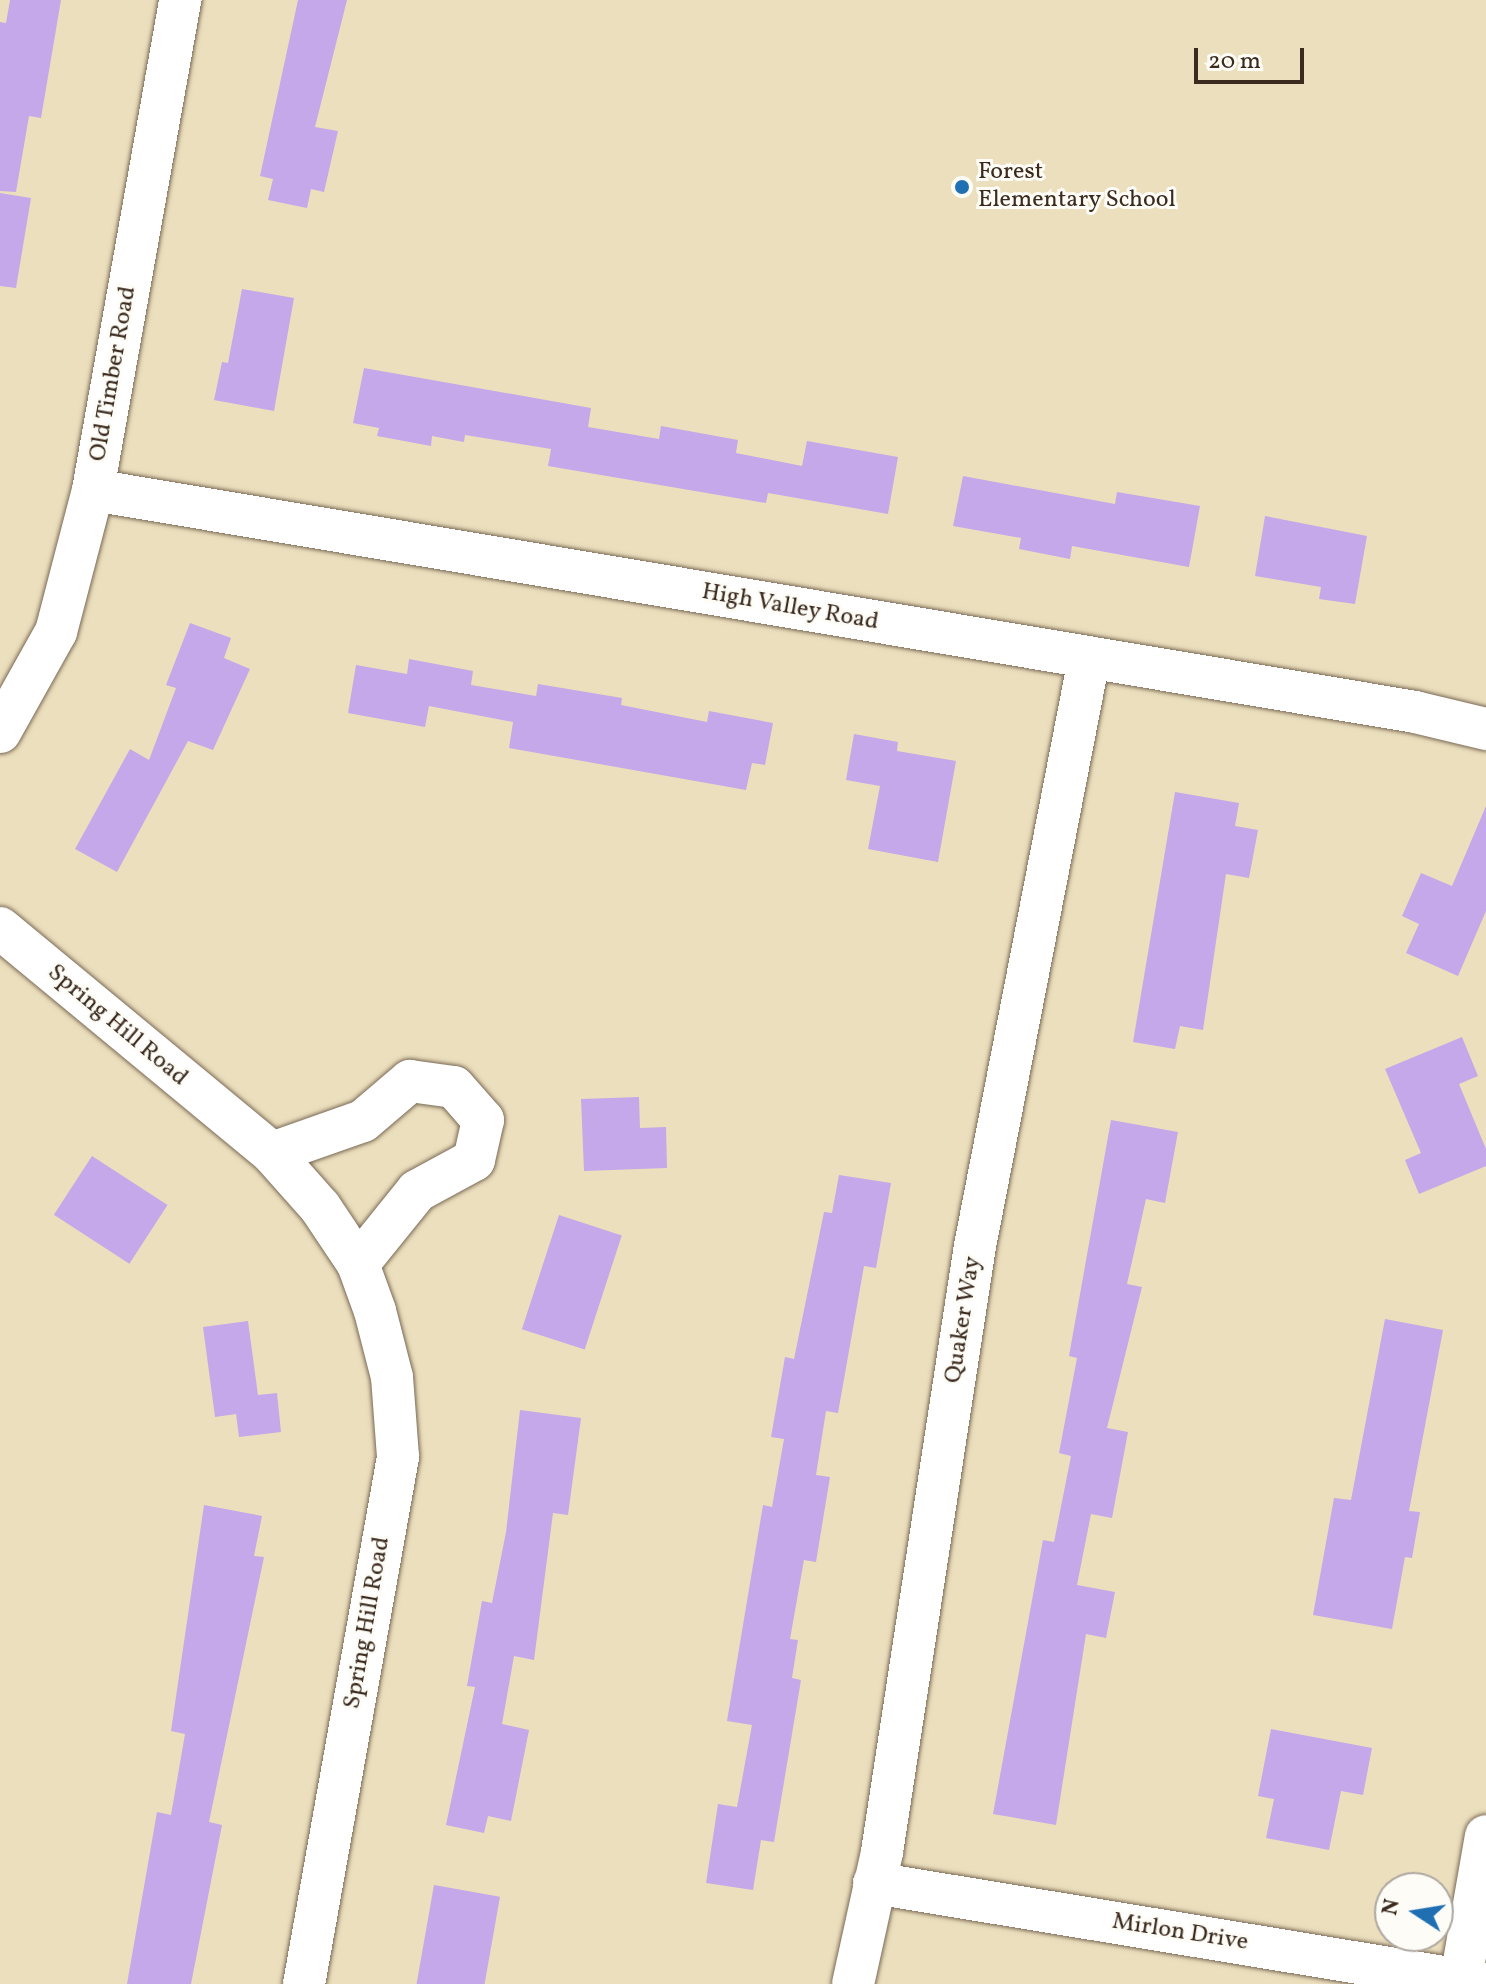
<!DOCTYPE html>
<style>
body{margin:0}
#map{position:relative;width:1486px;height:1984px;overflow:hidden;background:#ecdfbd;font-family:Vollkorn,serif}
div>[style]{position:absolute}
.building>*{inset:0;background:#c4a8e9;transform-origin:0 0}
.roads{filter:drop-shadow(0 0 2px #796956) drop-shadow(0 0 2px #796956)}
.street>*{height:42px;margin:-21px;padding:0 21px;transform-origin:21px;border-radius:21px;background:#fff}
.dots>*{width:22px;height:22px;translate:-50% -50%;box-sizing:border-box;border:4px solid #fdfcf7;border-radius:50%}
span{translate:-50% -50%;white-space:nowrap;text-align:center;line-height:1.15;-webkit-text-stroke:6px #fdfcf7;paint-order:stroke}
.poi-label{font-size:24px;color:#3b2a1e}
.left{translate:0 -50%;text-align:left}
.street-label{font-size:24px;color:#3b2a1e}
.north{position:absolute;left:1374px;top:1872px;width:80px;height:80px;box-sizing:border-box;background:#fdfcf7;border:2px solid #afa8a0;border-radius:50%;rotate:282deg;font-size:22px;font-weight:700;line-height:32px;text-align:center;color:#3b2a1e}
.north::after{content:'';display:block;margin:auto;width:28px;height:36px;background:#1f6fb2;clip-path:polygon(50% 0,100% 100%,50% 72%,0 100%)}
.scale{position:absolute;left:1194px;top:48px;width:110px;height:36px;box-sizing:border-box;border:4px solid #3b2a1e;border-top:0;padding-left:10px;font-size:24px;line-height:28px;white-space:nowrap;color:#3b2a1e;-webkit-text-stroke:6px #fdfcf7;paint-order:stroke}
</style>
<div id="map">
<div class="building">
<div style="clip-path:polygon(10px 0,61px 0,41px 118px,29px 116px,16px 192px,0 191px,0 22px,6px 23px)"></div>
<div style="clip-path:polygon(298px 0,347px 0,315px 127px,338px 131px,324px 192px,311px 189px,307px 208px,268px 200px,273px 179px,260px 176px)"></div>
<div style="clip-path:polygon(0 193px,31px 198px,16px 288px,0 286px)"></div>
<div style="clip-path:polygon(242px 289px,294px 298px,274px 411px,214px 400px,222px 362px,228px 363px)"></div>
<div style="clip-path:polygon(364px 368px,591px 408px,588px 427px,659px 439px,661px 426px,738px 440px,736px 453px,802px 466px,807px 441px,898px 457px,888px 514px,768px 493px,766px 503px,548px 466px,551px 449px,465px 435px,464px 442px,432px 436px,431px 446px,377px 436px,379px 428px,353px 423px)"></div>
<div style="clip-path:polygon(963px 476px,1115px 504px,1117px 492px,1200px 506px,1189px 567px,1072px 546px,1070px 559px,1019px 549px,1021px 538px,953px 526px)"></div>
<div style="clip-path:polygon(1265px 516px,1367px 536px,1355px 604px,1319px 599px,1321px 587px,1255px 576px)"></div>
<div style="clip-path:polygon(190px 623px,231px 638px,224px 658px,250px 669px,213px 750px,188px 741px,117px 872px,75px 849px,130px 749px,149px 760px,176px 688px,166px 685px)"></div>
<div style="clip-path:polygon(409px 659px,473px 671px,471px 685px,536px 696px,538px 684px,622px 698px,621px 705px,707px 722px,709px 711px,773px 723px,765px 765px,752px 763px,746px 790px,509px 748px,513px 722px,429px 706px,425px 727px,348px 713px,356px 665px,407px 674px)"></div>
<div style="clip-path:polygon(854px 734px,898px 742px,897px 751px,956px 761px,938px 862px,868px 849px,880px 786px,846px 780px)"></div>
<div style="clip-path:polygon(1175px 792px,1239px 803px,1235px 826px,1258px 830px,1249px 878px,1226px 874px,1203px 1030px,1180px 1026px,1175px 1049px,1133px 1042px)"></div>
<div style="clip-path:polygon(1486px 806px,1486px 911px,1458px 976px,1406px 953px,1419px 924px,1402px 916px,1421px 873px,1452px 886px)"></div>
<div style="clip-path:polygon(1462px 1037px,1478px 1076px,1459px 1084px,1486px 1149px,1486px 1166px,1419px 1194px,1405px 1160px,1421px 1153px,1385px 1069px)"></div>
<div style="clip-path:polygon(639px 1097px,640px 1128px,666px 1127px,667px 1168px,584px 1171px,581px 1099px)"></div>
<div style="clip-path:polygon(1111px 1120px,1178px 1132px,1165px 1203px,1146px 1199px,1127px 1284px,1142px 1287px,1107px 1428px,1128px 1432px,1112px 1518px,1091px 1514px,1077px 1585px,1115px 1592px,1106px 1638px,1086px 1634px,1056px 1825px,993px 1814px,1043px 1540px,1054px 1542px,1071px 1456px,1059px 1453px,1077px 1358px,1069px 1356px)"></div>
<div style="left:92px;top:1156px;width:90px;height:70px;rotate:33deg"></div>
<div style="clip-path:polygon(839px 1175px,891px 1183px,876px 1268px,864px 1266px,838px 1413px,826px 1411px,816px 1475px,830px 1477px,816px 1562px,804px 1560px,790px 1639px,798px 1640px,792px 1678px,801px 1680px,774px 1842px,761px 1840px,753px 1890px,706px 1883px,718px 1804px,737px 1807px,752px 1725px,727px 1721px,763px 1505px,772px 1507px,784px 1439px,771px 1437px,785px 1357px,794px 1359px,824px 1212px,832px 1213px)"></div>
<div style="left:559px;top:1215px;width:66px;height:120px;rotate:18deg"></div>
<div style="clip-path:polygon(1385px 1319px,1443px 1330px,1409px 1511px,1420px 1512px,1412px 1558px,1405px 1557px,1392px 1629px,1313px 1615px,1334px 1498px,1351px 1500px)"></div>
<div style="clip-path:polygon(248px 1321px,258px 1395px,277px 1393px,281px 1432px,239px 1437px,236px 1414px,215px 1417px,203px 1327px)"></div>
<div style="clip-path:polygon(520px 1410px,581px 1418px,568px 1515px,553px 1513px,534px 1660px,514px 1656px,502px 1724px,529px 1730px,511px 1821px,488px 1816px,484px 1833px,446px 1825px,475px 1687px,467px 1686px,482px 1601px,492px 1603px,506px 1532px)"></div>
<div style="clip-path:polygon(204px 1505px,262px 1516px,254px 1556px,264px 1557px,209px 1822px,222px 1825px,191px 1984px,127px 1984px,157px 1812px,171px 1815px,185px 1734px,171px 1731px)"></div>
<div style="clip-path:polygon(1271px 1729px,1372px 1748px,1363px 1795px,1341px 1791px,1329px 1850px,1266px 1838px,1274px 1799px,1258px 1796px)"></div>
<div style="left:434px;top:1885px;width:67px;height:101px;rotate:10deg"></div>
</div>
<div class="roads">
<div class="street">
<div style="left:93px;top:490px;width:1341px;rotate:9.53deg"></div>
<div style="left:1415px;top:712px;width:73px;rotate:13.5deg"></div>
<div style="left:0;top:732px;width:115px;rotate:-60.8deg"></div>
<div style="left:56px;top:632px;width:147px;rotate:-75.4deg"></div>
<div style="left:93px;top:490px;width:498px;rotate:-79.9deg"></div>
<div style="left:0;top:928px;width:353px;rotate:39.6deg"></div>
<div style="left:272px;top:1153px;width:72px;rotate:48.4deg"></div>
<div style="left:320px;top:1207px;width:69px;rotate:56.3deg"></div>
<div style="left:358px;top:1264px;width:50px;rotate:70.1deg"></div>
<div style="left:375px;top:1311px;width:68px;rotate:75.6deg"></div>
<div style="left:392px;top:1377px;width:80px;rotate:85.7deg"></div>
<div style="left:398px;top:1457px;width:535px;rotate:100.11deg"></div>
<div style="left:272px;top:1153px;width:96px;rotate:-19.4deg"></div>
<div style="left:363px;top:1121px;width:62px;rotate:-40.4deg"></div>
<div style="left:410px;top:1081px;width:44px;rotate:7.8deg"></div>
<div style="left:454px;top:1087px;width:44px;rotate:48.7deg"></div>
<div style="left:483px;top:1120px;width:41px;rotate:102.7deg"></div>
<div style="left:474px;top:1160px;width:65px;rotate:151.5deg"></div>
<div style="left:417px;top:1191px;width:94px;rotate:128.9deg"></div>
<div style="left:874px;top:1883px;width:620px;rotate:9.37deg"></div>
<div style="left:1461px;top:1979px;width:145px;rotate:-80.1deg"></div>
<div style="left:853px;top:1984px;width:135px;rotate:-77.6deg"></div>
<div style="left:882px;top:1852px;width:613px;rotate:-81.28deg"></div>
<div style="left:975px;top:1246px;width:598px;rotate:-79.01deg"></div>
</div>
</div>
<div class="dots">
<div style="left:962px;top:187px;background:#1f6fb2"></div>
</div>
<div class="poi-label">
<span class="left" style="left:978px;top:187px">Forest<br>Elementary School</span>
</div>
<div class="street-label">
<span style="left:114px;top:374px;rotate:-80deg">Old Timber Road</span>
<span style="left:790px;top:608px;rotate:10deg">High Valley Road</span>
<span style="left:117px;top:1026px;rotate:40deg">Spring Hill Road</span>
<span style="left:964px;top:1320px;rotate:-81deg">Quaker Way</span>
<span style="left:368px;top:1623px;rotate:-80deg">Spring Hill Road</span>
<span style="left:1180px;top:1933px;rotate:9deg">Mirlon Drive</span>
</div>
<div class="north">N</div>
<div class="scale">20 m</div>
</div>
